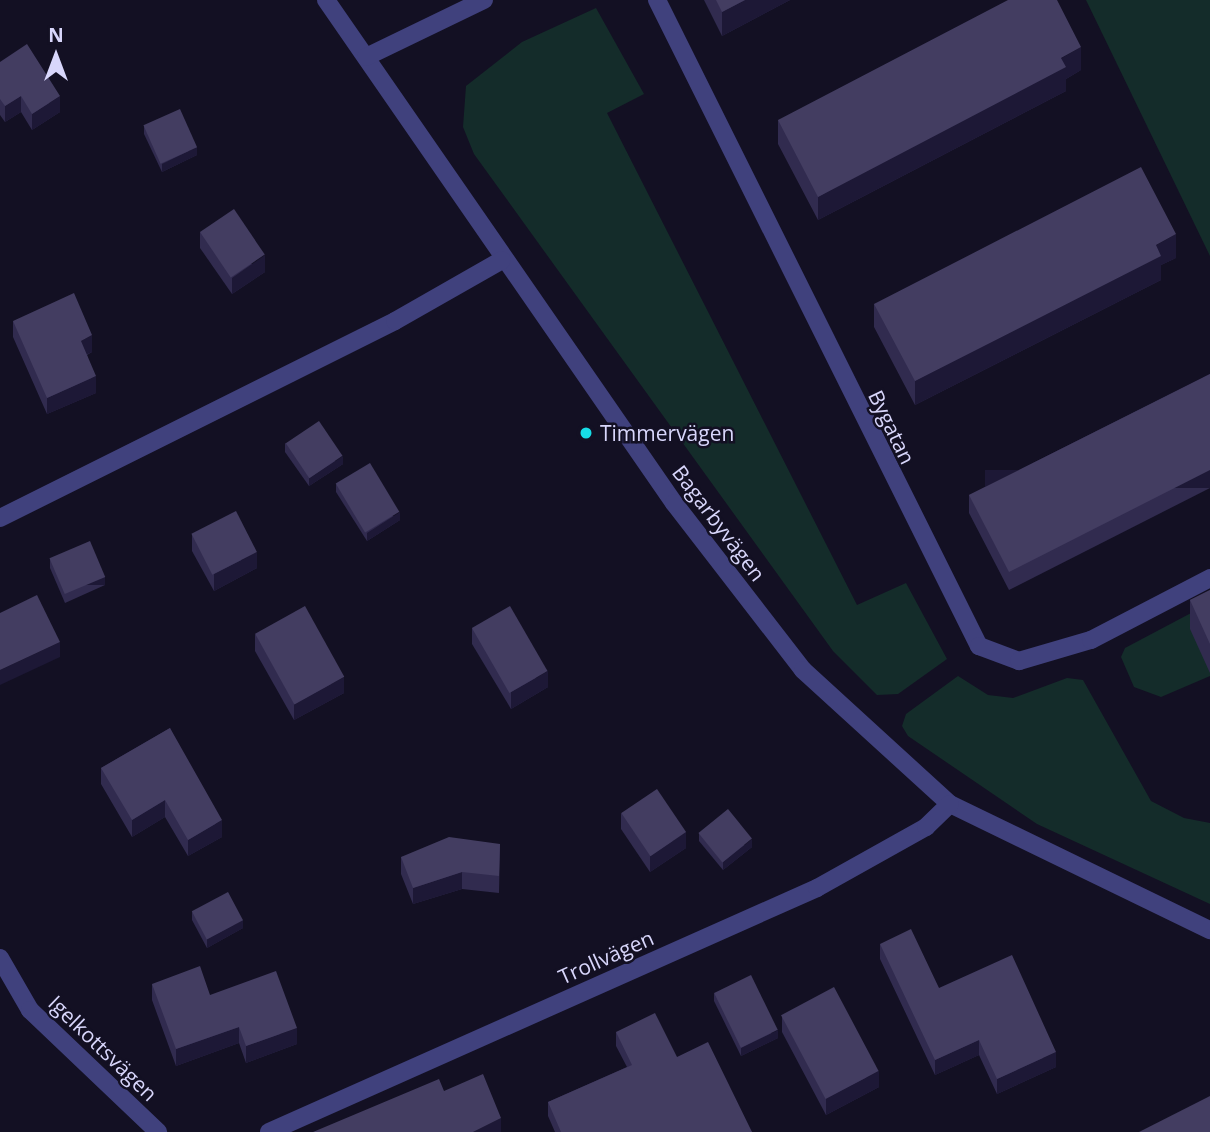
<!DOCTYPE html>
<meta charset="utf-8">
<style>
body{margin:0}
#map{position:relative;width:1210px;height:1132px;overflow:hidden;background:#131023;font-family:"Open Sans",sans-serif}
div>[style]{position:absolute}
.green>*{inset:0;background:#142c2a}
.minor>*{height:18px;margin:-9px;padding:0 9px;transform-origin:9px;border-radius:9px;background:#40417d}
.wall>*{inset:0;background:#312b4f}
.shaded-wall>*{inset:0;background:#1d1836;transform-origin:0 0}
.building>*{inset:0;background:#433d61;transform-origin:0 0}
.dots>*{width:19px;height:19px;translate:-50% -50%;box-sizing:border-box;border:4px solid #131023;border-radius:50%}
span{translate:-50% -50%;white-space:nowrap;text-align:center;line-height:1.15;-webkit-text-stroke:5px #131023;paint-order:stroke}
.street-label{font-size:21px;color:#d8d6fb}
.poi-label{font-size:21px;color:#d8d6fb}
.left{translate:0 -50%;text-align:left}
.north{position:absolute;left:21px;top:21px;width:70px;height:70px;-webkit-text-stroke:5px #131023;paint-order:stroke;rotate:0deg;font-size:19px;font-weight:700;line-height:28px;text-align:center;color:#d8d6fb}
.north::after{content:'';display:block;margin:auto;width:24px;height:32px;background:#d8d6fb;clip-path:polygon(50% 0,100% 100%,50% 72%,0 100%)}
</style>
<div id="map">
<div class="green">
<div style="clip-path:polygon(1086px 0,1210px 0,1210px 256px)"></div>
<div style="clip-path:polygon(596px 8px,644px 94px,607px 113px,857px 605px,906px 583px,947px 659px,898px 694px,877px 695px,833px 651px,474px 154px,463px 127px,466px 86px,522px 42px)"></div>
<div style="clip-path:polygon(1210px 603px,1210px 676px,1161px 697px,1134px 687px,1121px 657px,1125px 648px)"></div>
<div style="clip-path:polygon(958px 676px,988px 695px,1013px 698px,1067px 678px,1083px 680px,1151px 801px,1184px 818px,1210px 823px,1210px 904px,1037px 824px,908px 736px,902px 726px,906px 714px)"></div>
</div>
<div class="minor">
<div style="left:326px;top:0;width:612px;rotate:55.32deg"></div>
<div style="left:674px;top:503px;width:211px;rotate:52.3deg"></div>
<div style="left:803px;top:670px;width:199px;rotate:42.4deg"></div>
<div style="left:950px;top:804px;width:289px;rotate:25.9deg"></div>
<div style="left:657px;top:0;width:722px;rotate:63.51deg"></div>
<div style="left:979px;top:646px;width:43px;rotate:20.6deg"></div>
<div style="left:1019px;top:661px;width:75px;rotate:-16.3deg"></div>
<div style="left:1091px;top:640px;width:134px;rotate:-27.5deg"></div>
<div style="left:366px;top:57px;width:131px;rotate:-25.8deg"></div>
<div style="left:0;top:518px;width:441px;rotate:-26.5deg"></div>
<div style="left:395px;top:321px;width:123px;rotate:-29.7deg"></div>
<div style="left:0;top:958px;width:60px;rotate:60deg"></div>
<div style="left:30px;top:1010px;width:177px;rotate:43.6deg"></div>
<div style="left:269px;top:1132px;width:600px;rotate:-24deg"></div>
<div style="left:817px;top:888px;width:125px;rotate:-29.2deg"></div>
<div style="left:926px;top:827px;width:33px;rotate:-44deg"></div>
</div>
<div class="wall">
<div style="clip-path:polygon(704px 0,790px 0,722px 36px)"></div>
<div style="clip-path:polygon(0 62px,60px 112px,32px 130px,21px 112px,5px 122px,0 115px)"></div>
<div style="clip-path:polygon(1081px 70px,1066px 79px,1066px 91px,818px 220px,778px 144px,778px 120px)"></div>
<div style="clip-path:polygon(144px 126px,197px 155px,162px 172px,144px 134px)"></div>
<div style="clip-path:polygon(200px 232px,265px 272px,232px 294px,200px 248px)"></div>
<div style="clip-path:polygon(1176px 258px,1161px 265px,1161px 280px,915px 405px,874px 327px,874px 304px)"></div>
<div style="clip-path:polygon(13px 321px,92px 352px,87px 355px,96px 393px,47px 414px,13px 337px)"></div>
<div style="clip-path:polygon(1210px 374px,1210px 488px,1009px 590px,969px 513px,969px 495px)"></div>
<div style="clip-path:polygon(285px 443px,343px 464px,309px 486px,285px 452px)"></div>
<div style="clip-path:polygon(336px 484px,400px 520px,367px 541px,336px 492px)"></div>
<div style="clip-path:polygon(192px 534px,257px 568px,214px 591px,192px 551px)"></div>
<div style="clip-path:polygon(50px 559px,105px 585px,65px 603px,50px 568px)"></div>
<div style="clip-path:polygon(1210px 590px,1210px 673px,1190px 629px,1190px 600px)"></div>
<div style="clip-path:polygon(472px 628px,548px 687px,511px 709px,472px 644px)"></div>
<div style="clip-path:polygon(255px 634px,344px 693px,294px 720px,255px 651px)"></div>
<div style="clip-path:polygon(170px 728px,222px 837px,188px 856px,165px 817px,132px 837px,101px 784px,101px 768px)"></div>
<div style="clip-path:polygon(621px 813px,686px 848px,650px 872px,621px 829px)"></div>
<div style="clip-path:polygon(699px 833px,752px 847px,723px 870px,699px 841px)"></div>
<div style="clip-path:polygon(500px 844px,499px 893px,462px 889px,413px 904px,401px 874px,401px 857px)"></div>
<div style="clip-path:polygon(192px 912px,243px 928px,207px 948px,192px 920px)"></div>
<div style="clip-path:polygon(880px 944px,939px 988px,1056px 1067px,997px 1094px,979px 1055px,935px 1075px,880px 959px)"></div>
<div style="clip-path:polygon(152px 984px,210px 995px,297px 1044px,246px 1063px,239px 1043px,176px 1066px,152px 1000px)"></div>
<div style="clip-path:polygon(714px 993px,778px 1038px,741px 1056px,714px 1001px)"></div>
<div style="clip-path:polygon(782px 1016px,879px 1087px,826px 1115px,782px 1032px)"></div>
<div style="clip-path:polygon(616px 1032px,677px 1057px,752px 1132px,555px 1132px,548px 1116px,548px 1102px,627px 1067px,616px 1046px)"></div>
</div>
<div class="shaded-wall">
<div style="clip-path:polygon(745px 0,790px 0,722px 36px,722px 12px)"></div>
<div style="clip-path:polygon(1081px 47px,1081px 70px,1066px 79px,1066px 91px,818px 220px,818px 197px)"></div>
<div style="clip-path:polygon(21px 96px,21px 112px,5px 122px,5px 106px)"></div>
<div style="clip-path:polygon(60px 96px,60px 112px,32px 130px,32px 114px)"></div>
<div style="clip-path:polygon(197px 147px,197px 155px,162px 172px,162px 164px)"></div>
<div style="clip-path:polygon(1176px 234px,1176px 258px,1161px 265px,1161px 280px,915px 405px,915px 381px)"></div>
<div style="clip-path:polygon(265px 255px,265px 272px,232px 294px,232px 278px)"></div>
<div style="clip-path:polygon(92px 335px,92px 352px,81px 357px,81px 341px)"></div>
<div style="clip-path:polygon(96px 376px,96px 393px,47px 414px,47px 398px)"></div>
<div style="clip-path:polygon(343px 456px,343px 464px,309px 486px,309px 478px)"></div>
<div style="left:1210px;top:470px;width:18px;height:225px;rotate:90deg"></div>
<div style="clip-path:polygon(400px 512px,400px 520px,367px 541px,367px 533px)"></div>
<div style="clip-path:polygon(257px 552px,257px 568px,214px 591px,214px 574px)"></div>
<div style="left:105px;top:577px;width:8px;height:44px;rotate:90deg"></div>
<div style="clip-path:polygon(60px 642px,60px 657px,0 685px,0 670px)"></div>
<div style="clip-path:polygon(548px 671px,548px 687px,511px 709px,511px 692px)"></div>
<div style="clip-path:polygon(344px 677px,344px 693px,294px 720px,294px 704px)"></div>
<div style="clip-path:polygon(165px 800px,165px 817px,132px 837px,132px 820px)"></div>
<div style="clip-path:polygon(222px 820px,222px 837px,188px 856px,188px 840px)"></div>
<div style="clip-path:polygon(686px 832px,686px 848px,650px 872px,650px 856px)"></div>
<div style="clip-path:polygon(752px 839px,752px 847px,723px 870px,723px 862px)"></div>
<div style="clip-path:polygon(462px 872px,462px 889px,413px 904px,413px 888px)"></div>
<div style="clip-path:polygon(243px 920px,243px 928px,207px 948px,207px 939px)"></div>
<div style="clip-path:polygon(239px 1027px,239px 1043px,176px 1066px,176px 1049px)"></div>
<div style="clip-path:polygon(297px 1028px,297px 1044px,246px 1063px,246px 1046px)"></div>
<div style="clip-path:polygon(778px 1030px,778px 1038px,741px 1056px,741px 1048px)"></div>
<div style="clip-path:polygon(979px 1040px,979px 1055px,935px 1075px,935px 1060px)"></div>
<div style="clip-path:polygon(1056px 1052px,1056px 1067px,997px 1094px,997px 1079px)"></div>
<div style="clip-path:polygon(879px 1071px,879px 1087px,826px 1115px,826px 1098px)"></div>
<div style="clip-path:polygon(501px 1118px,501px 1132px,473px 1132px)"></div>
</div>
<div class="building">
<div style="clip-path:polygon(716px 0,745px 0,722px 12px)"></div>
<div style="clip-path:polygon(1008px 0,1057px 0,1081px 47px,1061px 58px,1066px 67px,818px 197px,778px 120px)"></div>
<div style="clip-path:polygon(27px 44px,60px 96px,32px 114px,21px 96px,5px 106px,0 99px,0 62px)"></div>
<div style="left:180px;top:109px;width:42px;height:40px;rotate:66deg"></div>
<div style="clip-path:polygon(1141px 167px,1176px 234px,1156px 245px,1161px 256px,915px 381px,874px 304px)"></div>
<div style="left:234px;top:209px;width:55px;height:41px;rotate:56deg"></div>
<div style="clip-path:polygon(74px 293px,92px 335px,81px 341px,96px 376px,47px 398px,13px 321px)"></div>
<div style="clip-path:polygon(1210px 374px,1210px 470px,1009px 572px,969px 495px)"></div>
<div style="left:319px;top:421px;width:42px;height:40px;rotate:56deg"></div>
<div style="left:370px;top:463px;width:57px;height:40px;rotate:59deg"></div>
<div style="left:236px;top:511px;width:46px;height:50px;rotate:63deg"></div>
<div style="left:90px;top:541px;width:39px;height:44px;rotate:67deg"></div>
<div style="clip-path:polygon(1210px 590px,1210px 644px,1190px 600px)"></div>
<div style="clip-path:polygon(37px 595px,60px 642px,0 670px,0 613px)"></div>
<div style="left:305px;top:606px;width:81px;height:57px;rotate:61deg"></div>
<div style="left:510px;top:606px;width:75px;height:44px;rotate:60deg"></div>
<div style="clip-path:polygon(170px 728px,222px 820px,188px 840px,165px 800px,132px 820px,101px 768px)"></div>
<div style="left:657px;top:789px;width:52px;height:43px;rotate:56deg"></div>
<div style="left:728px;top:809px;width:38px;height:38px;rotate:51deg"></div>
<div style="clip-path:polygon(449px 837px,500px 844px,499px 876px,462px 872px,413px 888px,401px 857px)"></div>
<div style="left:228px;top:892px;width:32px;height:41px;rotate:62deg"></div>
<div style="clip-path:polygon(911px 929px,939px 988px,1012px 955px,1056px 1052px,997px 1079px,979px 1040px,935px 1060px,880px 944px)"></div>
<div style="clip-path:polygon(200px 966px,210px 995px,276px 971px,297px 1028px,246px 1046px,239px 1027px,176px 1049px,152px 984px)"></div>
<div style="left:751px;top:975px;width:61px;height:41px;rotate:64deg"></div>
<div style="left:834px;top:987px;width:95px;height:60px;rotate:62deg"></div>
<div style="clip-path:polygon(655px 1013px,677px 1057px,708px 1042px,752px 1132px,561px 1132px,548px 1102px,632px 1065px,616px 1032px)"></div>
<div style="clip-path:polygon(483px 1074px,501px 1118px,473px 1132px,313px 1132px,439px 1079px,444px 1091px)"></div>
<div style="clip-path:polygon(1210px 1096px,1210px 1132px,1139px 1132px)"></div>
</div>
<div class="dots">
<div style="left:586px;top:433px;background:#17dce6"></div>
</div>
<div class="street-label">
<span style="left:892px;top:427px;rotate:64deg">Bygatan</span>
<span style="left:719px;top:523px;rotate:53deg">Bagarbyvägen</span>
<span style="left:606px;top:957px;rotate:-24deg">Trollvägen</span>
<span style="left:103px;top:1048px;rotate:44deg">Igelkottsvägen</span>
</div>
<div class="poi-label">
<span class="left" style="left:600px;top:433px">Timmervägen</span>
</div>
<div class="north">N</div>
</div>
